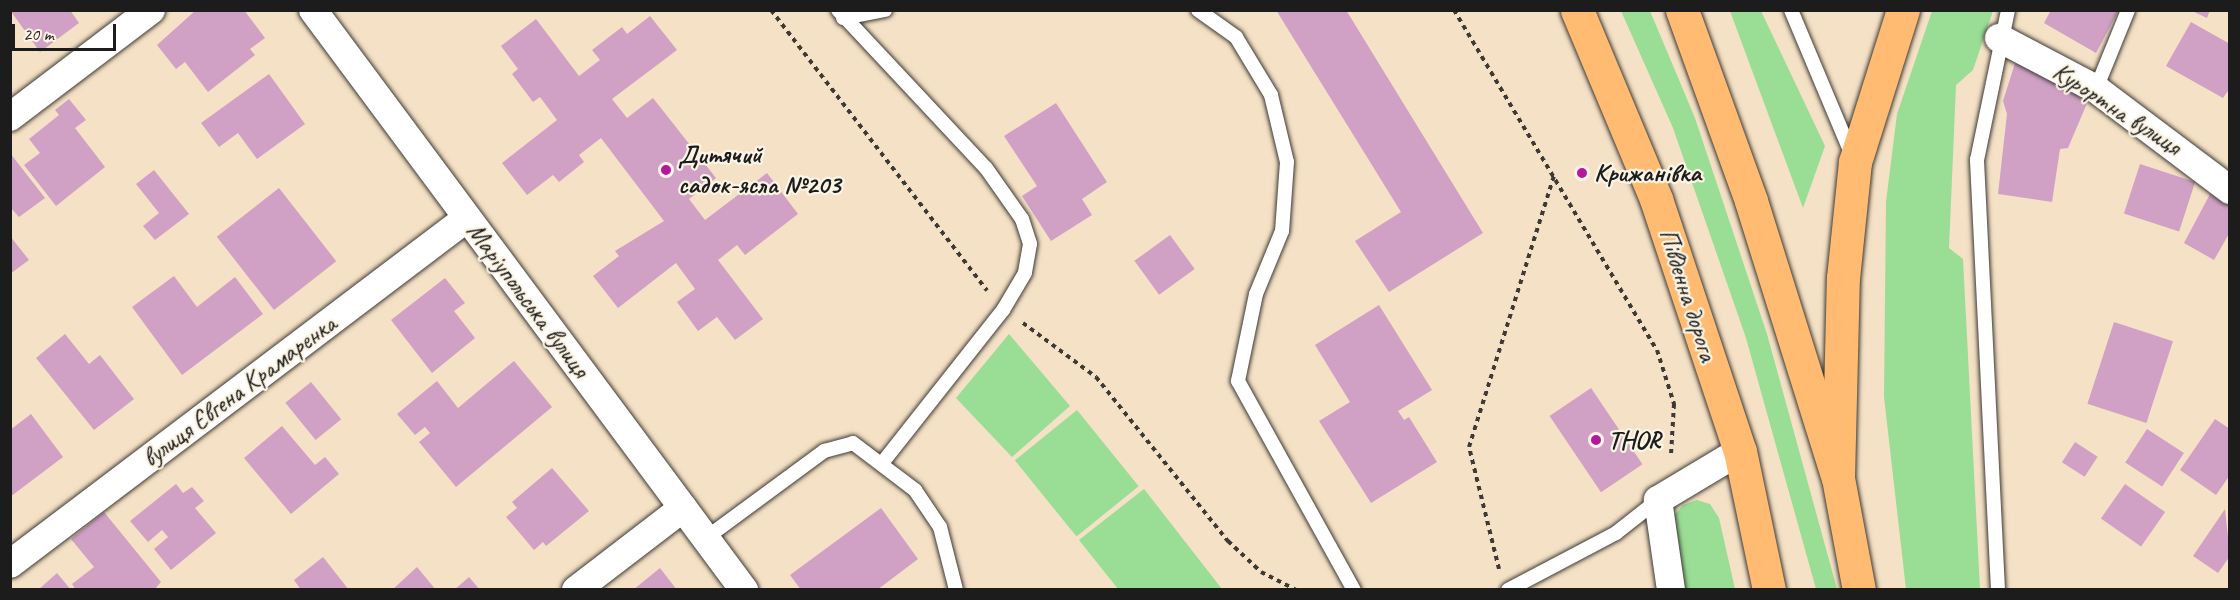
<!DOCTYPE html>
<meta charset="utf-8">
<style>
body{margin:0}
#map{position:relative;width:2240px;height:600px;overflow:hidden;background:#f5e1c5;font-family:Caveat,sans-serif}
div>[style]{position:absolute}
.green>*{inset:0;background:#9add95;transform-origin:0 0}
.building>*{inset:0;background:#d0a1c5;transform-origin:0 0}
.path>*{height:4px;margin-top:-2px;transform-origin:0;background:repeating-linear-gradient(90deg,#3d3a35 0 4.5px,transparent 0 9px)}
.roads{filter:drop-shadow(0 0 2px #3d3a35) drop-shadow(0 0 2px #3d3a35)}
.lane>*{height:14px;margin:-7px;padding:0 7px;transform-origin:7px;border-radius:7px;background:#fff}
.street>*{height:28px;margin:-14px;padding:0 14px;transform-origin:14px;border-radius:14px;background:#fff}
.primary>*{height:33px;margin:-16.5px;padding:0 16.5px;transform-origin:16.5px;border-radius:16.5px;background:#ffbb71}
.highway>*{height:33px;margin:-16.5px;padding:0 16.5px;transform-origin:16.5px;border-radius:16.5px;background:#ffbb71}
.dots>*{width:16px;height:16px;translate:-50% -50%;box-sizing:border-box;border:3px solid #fcf5e5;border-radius:50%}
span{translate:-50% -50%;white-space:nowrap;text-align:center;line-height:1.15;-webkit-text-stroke:4.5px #fcf5e5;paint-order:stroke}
.street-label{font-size:26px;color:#1c1c1c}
.poi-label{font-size:26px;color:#1c1c1c;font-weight:700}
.left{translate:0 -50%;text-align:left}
.frame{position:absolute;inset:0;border:12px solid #1c1c1c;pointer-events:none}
.scale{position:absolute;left:12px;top:24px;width:104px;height:27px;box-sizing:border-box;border:3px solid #1c1c1c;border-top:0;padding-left:8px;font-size:18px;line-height:21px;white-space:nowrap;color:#1c1c1c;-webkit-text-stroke:4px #fcf5e5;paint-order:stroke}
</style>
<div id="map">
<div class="green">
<div style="clip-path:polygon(1621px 11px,1650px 11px,1695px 118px,1767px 334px,1837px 589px,1816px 589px,1746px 338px,1673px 128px)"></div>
<div style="clip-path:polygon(1730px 11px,1761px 11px,1825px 146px,1803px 208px)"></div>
<div style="clip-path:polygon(1932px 11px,1993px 11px,1973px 70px,1956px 85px,1949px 248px,1963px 259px,1980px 589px,1906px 589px,1884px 397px,1886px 202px,1897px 114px)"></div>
<div style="clip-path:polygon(1009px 334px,1070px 406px,1012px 457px,956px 398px)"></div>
<div style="left:1077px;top:410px;width:98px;height:80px;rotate:51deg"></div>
<div style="clip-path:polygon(1144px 489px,1222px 589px,1118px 589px,1079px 540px)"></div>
<div style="clip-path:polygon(1697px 500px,1710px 504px,1719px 518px,1735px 589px,1682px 589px,1670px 520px,1683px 505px)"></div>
</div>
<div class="building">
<div style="clip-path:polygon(10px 10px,70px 10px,79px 23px,40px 52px)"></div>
<div style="clip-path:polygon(196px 10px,244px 10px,265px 38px,250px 49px,255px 55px,208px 92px,185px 62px,176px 69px,157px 45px)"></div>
<div style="clip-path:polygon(1276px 10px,1346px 10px,1483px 233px,1389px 292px,1355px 241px,1401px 212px)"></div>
<div style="clip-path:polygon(2051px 10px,2119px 10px,2096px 53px,2044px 23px)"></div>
<div style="clip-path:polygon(2190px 10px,2210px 10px,2207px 18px)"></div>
<div style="clip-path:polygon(650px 16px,677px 50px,612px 99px,627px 118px,653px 98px,716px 178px,689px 199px,705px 220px,767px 173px,798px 214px,745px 255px,737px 245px,718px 260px,763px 319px,735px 340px,717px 317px,698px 331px,677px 302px,695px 289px,676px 263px,618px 308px,593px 276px,619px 256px,615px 251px,664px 221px,601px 138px,579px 155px,584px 162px,559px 182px,553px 175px,527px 195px,502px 163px,557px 120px,540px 97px,533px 102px,512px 74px,518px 69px,501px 46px,536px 19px,579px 76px,600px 60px,592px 50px,622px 27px,627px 34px)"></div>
<div style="clip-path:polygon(2191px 22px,2230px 44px,2230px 88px,2223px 98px,2166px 66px)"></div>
<div style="clip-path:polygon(2015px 63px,2091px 94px,2068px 148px,2060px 149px,2052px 202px,1998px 194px,2007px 114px,2003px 101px)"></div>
<div style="clip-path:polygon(269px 74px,305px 124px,257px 159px,238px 133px,219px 147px,201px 123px)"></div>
<div style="clip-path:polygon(69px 99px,86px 120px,75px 128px,105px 167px,56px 206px,24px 165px,40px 153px,29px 139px,59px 115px,55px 110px)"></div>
<div style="clip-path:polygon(1056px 103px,1107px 182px,1082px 199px,1092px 215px,1051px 241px,1022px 196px,1037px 186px,1004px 136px)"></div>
<div style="clip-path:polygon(10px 153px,45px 198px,19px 217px,10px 207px)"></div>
<div style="left:2140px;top:164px;width:58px;height:52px;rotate:18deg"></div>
<div style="clip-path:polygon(154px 170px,189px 214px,155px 240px,143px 226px,159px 213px,136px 184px)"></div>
<div style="left:279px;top:188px;width:93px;height:79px;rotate:52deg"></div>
<div style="clip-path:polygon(2210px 194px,2230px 205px,2230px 232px,2214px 260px,2184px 243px)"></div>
<div style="left:1170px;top:235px;width:42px;height:44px;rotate:54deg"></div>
<div style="clip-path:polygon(10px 236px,29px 260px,10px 274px)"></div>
<div style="clip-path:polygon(174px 276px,197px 307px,235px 277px,263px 314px,182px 375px,132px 307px)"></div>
<div style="clip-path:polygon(445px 278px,465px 303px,454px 311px,475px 338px,432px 373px,391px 320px)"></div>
<div style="clip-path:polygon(1379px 305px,1432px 390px,1398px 411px,1404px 420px,1409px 417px,1437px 462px,1371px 503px,1319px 421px,1350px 402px,1315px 345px)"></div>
<div style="left:2114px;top:322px;width:62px;height:86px;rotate:18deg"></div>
<div style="clip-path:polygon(65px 334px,89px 364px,100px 355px,134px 399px,94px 430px,36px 358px)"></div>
<div style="clip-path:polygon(514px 361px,552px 407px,456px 487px,419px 442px,430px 433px,425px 427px,415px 435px,397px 414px,437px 381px,458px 408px)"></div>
<div style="left:311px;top:382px;width:48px;height:33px;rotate:51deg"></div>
<div style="left:1591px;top:388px;width:92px;height:50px;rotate:56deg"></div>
<div style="clip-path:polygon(31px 414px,63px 457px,10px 497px,10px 430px)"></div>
<div style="clip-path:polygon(2215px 419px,2230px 429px,2230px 475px,2216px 495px,2180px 470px)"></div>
<div style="clip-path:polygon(282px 426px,315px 465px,325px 457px,339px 474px,291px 514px,244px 458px)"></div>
<div style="left:2147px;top:429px;width:44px;height:40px;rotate:33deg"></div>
<div style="left:2075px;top:442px;width:27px;height:24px;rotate:33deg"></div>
<div style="clip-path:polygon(552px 468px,589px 511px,546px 546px,543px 542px,534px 550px,506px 517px,517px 508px,512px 502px)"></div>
<div style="clip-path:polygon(176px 484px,183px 493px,192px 487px,204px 501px,195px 508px,216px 533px,171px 570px,154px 549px,168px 537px,162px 530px,148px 542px,130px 521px)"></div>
<div style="left:2125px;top:484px;width:49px;height:42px;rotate:35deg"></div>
<div style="clip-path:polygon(881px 508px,918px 559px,877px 590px,801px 590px,790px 575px)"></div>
<div style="clip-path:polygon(2225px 509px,2230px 556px,2218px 573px,2193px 556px)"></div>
<div style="clip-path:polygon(104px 512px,161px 582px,154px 590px,76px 590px,72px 584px,94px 567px,71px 539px)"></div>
<div style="clip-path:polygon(323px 557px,349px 590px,301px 590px,294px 580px)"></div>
<div style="clip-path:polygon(417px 567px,436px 590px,392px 590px)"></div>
<div style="clip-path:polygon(660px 568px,677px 590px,633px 590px)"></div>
<div style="clip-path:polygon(57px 573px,71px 590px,38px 590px)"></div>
<div style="clip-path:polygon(469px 577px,480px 590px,454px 590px)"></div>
</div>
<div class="path">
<div style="left:771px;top:10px;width:354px;rotate:52.4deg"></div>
<div style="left:1454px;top:10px;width:396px;rotate:59.2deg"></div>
<div style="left:1657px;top:350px;width:57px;rotate:72.5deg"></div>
<div style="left:1674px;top:404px;width:51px;rotate:93.4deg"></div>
<div style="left:1023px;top:323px;width:91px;rotate:36.5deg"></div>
<div style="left:1096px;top:377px;width:211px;rotate:51.2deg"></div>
<div style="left:1228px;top:541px;width:45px;rotate:43.2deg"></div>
<div style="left:1261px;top:572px;width:39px;rotate:27deg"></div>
<div style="left:1499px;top:569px;width:126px;rotate:-103.8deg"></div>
<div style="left:1469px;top:447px;width:287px;rotate:-72.6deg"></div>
</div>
<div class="roads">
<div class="lane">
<div style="left:838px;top:10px;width:216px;rotate:46.9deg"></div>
<div style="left:986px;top:168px;width:62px;rotate:54.8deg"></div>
<div style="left:1022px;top:219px;width:26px;rotate:72deg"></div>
<div style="left:1030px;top:244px;width:29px;rotate:100deg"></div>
<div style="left:1025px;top:273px;width:43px;rotate:120.7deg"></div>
<div style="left:1003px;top:310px;width:194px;rotate:128.3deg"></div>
<div style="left:1198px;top:10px;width:47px;rotate:35.4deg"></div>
<div style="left:1236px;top:37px;width:68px;rotate:58.9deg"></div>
<div style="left:1271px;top:95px;width:69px;rotate:76.6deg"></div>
<div style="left:1287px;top:162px;width:69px;rotate:94.1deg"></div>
<div style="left:1282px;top:231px;width:68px;rotate:112.4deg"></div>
<div style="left:1256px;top:294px;width:89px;rotate:101.7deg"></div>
<div style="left:1238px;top:381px;width:239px;rotate:61deg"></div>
<div style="left:1791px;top:10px;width:157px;rotate:67.2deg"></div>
<div style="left:843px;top:18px;width:43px;rotate:-10.8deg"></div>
<div style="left:2096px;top:89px;width:85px;rotate:-67.9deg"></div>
<div style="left:706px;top:538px;width:147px;rotate:-36.4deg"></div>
<div style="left:824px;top:451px;width:30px;rotate:-15deg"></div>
<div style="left:853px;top:443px;width:78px;rotate:37.2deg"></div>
<div style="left:915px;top:490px;width:45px;rotate:56deg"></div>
<div style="left:940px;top:527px;width:65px;rotate:75.7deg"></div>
<div style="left:1508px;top:590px;width:122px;rotate:-27.8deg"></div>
<div style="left:1616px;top:533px;width:53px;rotate:-38.2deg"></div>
<div style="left:1998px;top:590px;width:431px;rotate:-92.8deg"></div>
<div style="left:1977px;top:160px;width:153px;rotate:-78.3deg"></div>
</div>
<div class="street">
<div style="left:313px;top:10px;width:723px;rotate:53.38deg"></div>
<div style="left:1999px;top:38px;width:110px;rotate:27.7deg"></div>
<div style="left:2096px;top:89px;width:168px;rotate:37deg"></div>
<div style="left:10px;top:117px;width:177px;rotate:-37.2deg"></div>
<div style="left:10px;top:564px;width:573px;rotate:-37.13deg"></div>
<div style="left:576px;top:590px;width:135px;rotate:-37.5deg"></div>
<div style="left:1671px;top:590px;width:91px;rotate:-98.2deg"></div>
<div style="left:1658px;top:500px;width:96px;rotate:-30.9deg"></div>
</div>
<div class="primary">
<div style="left:1577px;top:10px;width:205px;rotate:67.3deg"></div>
<div style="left:1656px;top:199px;width:266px;rotate:71.6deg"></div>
<div style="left:1740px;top:451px;width:142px;rotate:78.2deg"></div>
<div style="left:1682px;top:10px;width:203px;rotate:70.1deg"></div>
<div style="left:1751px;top:201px;width:290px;rotate:72.6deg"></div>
<div style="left:1838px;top:478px;width:114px;rotate:79.4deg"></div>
</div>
<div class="highway">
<div style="left:1838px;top:478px;width:200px;rotate:-88.6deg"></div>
<div style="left:1843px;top:278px;width:117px;rotate:-84.1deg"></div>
<div style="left:1855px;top:162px;width:159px;rotate:-72.5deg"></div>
</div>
</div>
<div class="dots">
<div style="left:666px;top:170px;background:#b5179e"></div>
<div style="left:1582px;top:173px;background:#b5179e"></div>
<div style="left:1596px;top:440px;background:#b5179e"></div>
</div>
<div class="street-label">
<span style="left:2117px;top:109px;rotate:33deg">Курортна вулиця</span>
<span style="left:1688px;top:295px;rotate:72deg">Південна дорога</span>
<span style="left:528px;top:300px;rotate:53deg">Маріупольська вулиця</span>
<span style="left:239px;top:391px;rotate:-37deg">вулиця Євгена Крамаренка</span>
</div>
<div class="poi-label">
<span class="left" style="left:678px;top:170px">Дитячий<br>садок-ясла №203</span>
<span class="left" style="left:1594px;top:173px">Крижанівка</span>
<span class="left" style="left:1608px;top:440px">THOR</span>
</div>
<div class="frame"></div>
<div class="scale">20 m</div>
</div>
